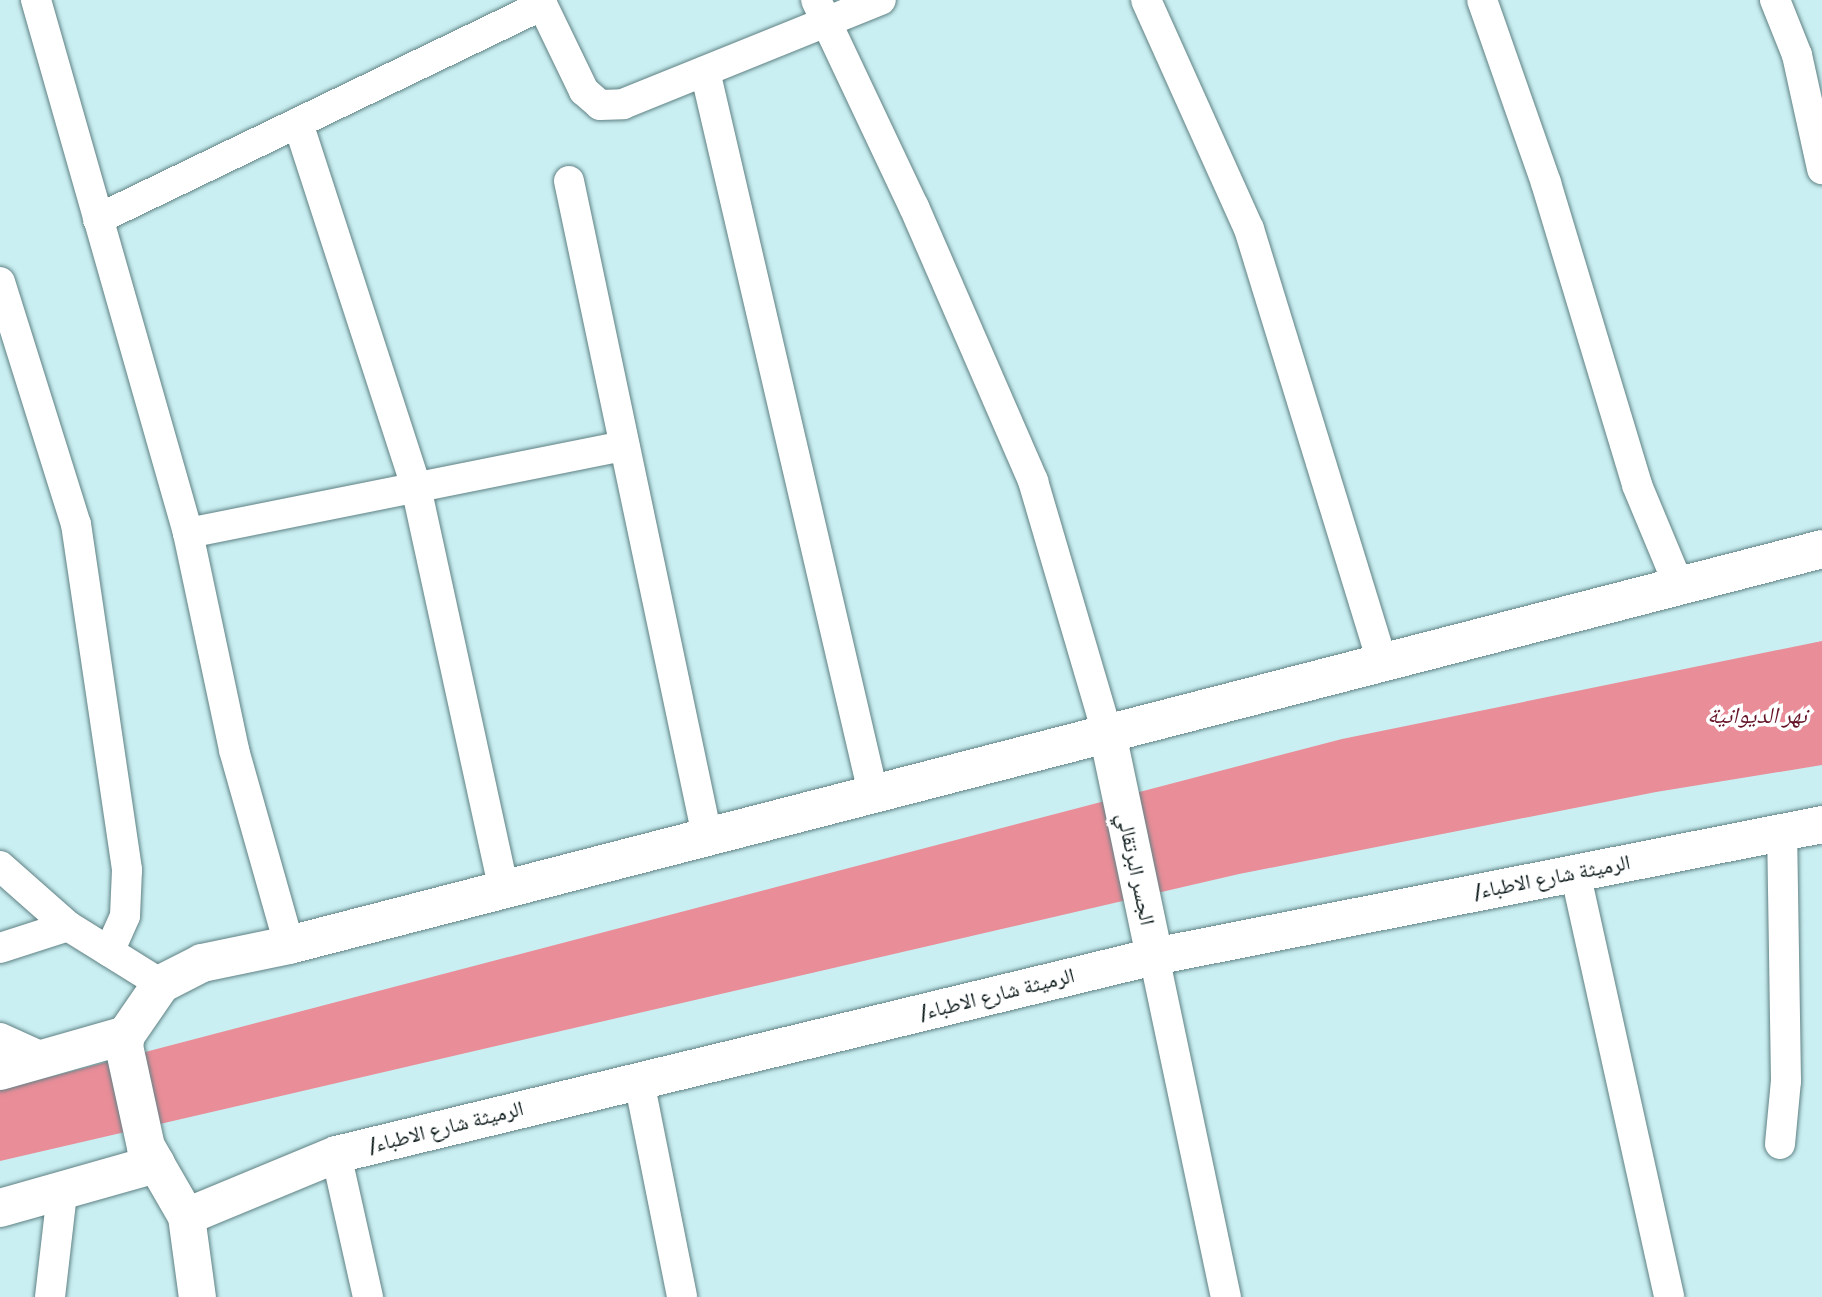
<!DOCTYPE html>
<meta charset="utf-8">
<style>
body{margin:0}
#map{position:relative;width:1822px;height:1297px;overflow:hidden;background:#caeff2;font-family:Cabin,"Noto Naskh Arabic",sans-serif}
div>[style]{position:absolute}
.water>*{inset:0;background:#e98d98}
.roads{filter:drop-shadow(0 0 2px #5f8184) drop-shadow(0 0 2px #5f8184)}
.minor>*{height:30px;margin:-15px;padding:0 15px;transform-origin:15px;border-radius:15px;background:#fff}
.tertiary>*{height:37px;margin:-18.5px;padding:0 18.5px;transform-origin:18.5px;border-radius:18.5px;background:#fff}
.secondary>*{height:38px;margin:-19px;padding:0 19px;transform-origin:19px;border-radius:19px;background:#fff}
span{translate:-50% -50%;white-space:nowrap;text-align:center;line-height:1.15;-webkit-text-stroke:7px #fff;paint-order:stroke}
.street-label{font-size:21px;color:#071415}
.water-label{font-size:23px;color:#651527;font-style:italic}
</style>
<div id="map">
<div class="water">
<div style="clip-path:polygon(1822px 641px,1822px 765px,1656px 792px,1239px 874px,0 1161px,0 1090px,1342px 739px)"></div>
</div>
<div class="roads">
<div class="minor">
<div style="left:36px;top:0;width:554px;rotate:74.08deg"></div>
<div style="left:188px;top:533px;width:222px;rotate:78deg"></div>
<div style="left:234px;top:750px;width:203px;rotate:74.2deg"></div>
<div style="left:540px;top:0;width:101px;rotate:64.2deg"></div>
<div style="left:584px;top:91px;width:21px;rotate:41deg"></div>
<div style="left:600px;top:105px;width:23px;rotate:-2deg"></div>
<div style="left:623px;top:104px;width:278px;rotate:-22deg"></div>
<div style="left:816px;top:0;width:229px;rotate:64.7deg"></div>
<div style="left:914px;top:207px;width:299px;rotate:66.5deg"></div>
<div style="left:1033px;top:481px;width:263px;rotate:73.6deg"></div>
<div style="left:1146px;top:0;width:251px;rotate:65.8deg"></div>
<div style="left:1249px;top:229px;width:453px;rotate:72.9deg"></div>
<div style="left:1482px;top:0;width:194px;rotate:70.7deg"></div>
<div style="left:1546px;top:183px;width:315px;rotate:73.2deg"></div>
<div style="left:1637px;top:485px;width:109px;rotate:67.4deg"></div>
<div style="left:1775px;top:0;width:59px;rotate:68.2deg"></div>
<div style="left:1797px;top:55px;width:117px;rotate:77.6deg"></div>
<div style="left:705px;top:71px;width:741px;rotate:76.9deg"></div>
<div style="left:298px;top:123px;width:383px;rotate:72deg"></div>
<div style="left:416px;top:487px;width:412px;rotate:77.7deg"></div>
<div style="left:569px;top:181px;width:669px;rotate:78.1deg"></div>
<div style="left:98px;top:219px;width:493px;rotate:-25.7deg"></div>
<div style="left:0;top:282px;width:254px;rotate:72.6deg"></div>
<div style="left:76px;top:524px;width:350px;rotate:81.6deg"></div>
<div style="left:127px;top:870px;width:46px;rotate:92.5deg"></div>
<div style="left:125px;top:916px;width:39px;rotate:114deg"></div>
<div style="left:188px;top:533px;width:445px;rotate:-11.3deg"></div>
<div style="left:0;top:866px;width:91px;rotate:41.4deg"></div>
<div style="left:68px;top:926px;width:110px;rotate:31.9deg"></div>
<div style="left:1575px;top:872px;width:435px;rotate:77.5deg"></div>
<div style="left:0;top:948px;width:71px;rotate:-17.9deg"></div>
<div style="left:1154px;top:956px;width:349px;rotate:78.1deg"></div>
<div style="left:0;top:1038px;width:54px;rotate:24.2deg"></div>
<div style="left:639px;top:1081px;width:220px;rotate:78.7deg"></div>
<div style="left:1780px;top:1144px;width:63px;rotate:-84.6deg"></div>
<div style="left:1786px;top:1081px;width:249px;rotate:-90.9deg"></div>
<div style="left:336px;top:1154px;width:147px;rotate:77.4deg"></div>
<div style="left:50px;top:1297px;width:105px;rotate:-83.4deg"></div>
</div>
<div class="tertiary">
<div style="left:1107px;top:733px;width:228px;rotate:78.1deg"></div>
<div style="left:156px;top:1164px;width:60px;rotate:60deg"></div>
<div style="left:186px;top:1216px;width:82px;rotate:82.3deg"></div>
<div style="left:186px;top:1216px;width:162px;rotate:-22.5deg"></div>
<div style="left:336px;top:1154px;width:842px;rotate:-13.61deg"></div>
<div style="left:1154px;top:956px;width:681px;rotate:-11.18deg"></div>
</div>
<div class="secondary">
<div style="left:0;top:1071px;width:131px;rotate:-15.9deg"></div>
<div style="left:0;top:1208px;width:162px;rotate:-15.8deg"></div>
<div style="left:156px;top:1164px;width:20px;rotate:-120deg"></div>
<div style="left:146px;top:1147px;width:103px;rotate:-102.3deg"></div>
<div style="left:124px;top:1046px;width:11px;rotate:-80deg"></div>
<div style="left:126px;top:1035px;width:62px;rotate:-55.5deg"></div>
<div style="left:161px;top:984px;width:46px;rotate:-27.1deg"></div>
<div style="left:202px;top:963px;width:89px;rotate:-11.7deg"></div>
<div style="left:289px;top:945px;width:1583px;rotate:-14.48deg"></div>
</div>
</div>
<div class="street-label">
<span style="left:1136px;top:869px;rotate:78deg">الجسر البرتقالي</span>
<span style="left:1552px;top:877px;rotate:-11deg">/الرميثة شارع الاطباء</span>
<span style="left:997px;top:994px;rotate:-14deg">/الرميثة شارع الاطباء</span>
<span style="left:446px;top:1127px;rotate:-14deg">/الرميثة شارع الاطباء</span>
</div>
<div class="water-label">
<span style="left:1757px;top:715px">نهر الديوانية</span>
</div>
</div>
